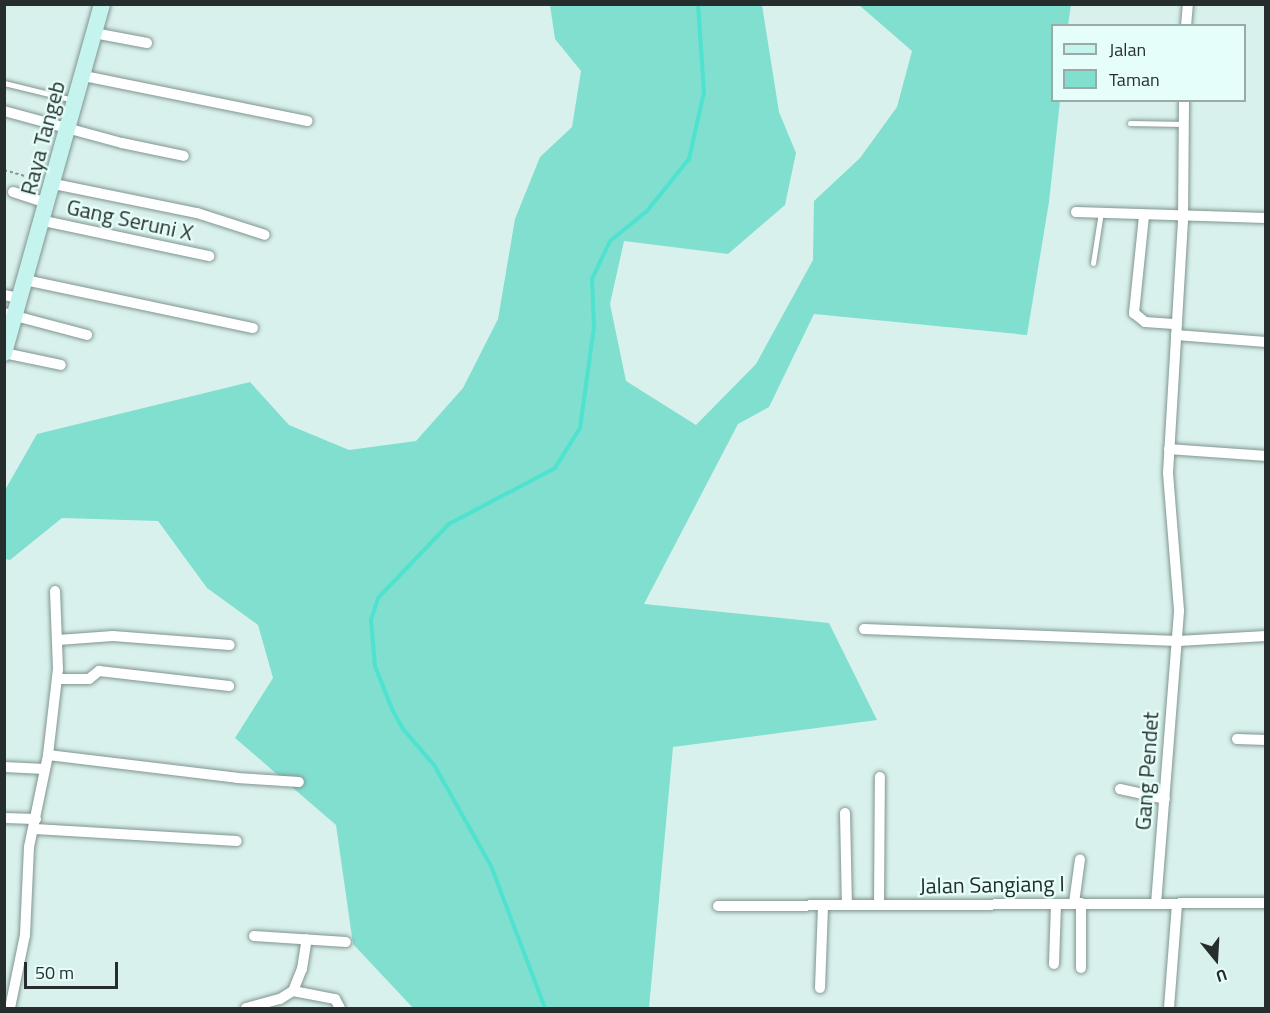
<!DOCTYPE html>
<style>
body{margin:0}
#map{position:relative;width:1270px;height:1013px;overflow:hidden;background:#d9f1ec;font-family:"Titillium Web",sans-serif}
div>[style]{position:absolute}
.green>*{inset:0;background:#81dfd0}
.stream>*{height:4px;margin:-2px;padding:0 2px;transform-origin:2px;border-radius:2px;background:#4fe2cf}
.path>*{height:2px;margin-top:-1px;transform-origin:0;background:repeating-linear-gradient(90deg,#859693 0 3px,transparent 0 6px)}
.roads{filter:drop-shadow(0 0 2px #809591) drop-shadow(0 0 2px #809591)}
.lane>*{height:5px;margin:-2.5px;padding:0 2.5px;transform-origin:2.5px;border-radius:2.5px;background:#fff}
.street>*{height:10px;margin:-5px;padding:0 5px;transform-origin:5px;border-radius:5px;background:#fff}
.secondary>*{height:16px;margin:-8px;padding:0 8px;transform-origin:8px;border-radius:8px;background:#c5f4ee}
span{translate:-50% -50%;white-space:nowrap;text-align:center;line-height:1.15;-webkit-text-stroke:4.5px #e6fef9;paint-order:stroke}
.street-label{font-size:22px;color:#252e2d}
.frame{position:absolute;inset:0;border:6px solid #252e2d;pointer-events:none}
.legend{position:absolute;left:1051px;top:24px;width:195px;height:78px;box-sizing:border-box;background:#e6fef9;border:2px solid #99aba7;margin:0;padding:8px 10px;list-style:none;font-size:18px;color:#252e2d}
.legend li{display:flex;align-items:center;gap:12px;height:30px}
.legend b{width:30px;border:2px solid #99aba7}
.north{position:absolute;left:1186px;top:929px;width:60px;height:60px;-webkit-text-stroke:4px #e6fef9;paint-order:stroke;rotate:162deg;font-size:16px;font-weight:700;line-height:24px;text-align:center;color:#252e2d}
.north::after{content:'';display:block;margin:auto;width:21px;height:27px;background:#252e2d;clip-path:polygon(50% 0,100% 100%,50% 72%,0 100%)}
.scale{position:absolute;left:24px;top:962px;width:94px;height:27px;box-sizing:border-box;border:3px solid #252e2d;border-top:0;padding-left:8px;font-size:18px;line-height:21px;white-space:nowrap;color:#252e2d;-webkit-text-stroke:4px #e6fef9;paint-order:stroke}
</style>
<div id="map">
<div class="green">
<div style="clip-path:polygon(550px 5px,762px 5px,779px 112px,796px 153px,785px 205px,728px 254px,624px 241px,610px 304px,626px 381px,696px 425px,756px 364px,813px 260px,814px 201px,860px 158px,897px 107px,912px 51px,859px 5px,1071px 5px,1068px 25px,1052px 26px,1052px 100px,1060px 101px,1049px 202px,1027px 335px,814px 314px,769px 407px,738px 424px,644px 604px,829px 623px,877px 720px,673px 747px,649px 1008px,413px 1008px,353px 944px,336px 825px,235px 738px,273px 678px,258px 625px,207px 588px,158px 521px,62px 518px,10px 560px,5px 559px,5px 490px,37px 434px,250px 382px,289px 425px,349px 450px,416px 441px,463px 388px,498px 319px,515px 219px,540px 157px,572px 127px,581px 71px,555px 39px)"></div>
</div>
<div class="stream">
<div style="left:545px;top:1008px;width:152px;rotate:-110.8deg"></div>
<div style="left:491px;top:866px;width:116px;rotate:-119.4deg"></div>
<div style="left:434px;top:765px;width:48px;rotate:-130.7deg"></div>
<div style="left:403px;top:729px;width:23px;rotate:-119deg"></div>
<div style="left:392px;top:709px;width:46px;rotate:-111.6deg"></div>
<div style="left:375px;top:666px;width:46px;rotate:-95deg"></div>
<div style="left:371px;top:620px;width:23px;rotate:-72deg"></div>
<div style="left:378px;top:598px;width:103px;rotate:-46.2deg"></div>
<div style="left:449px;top:524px;width:120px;rotate:-27.8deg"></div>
<div style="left:555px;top:468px;width:47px;rotate:-58deg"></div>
<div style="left:580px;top:428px;width:102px;rotate:-82.1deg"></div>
<div style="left:594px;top:327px;width:48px;rotate:-92.4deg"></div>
<div style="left:592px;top:279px;width:42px;rotate:-64.7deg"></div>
<div style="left:610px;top:241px;width:48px;rotate:-39deg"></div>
<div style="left:647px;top:211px;width:67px;rotate:-51.1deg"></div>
<div style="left:689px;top:159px;width:69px;rotate:-77.4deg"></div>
<div style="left:704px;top:92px;width:88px;rotate:-93.9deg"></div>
</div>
<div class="path">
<div style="left:4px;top:170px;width:36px;rotate:16deg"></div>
</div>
<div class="roads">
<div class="lane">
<div style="left:4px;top:83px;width:71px;rotate:13.8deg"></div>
<div style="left:1130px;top:123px;width:54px;rotate:1.1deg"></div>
<div style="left:1093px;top:263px;width:52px;rotate:-81.1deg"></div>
</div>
<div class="street">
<div style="left:1186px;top:26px;width:22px;rotate:-85deg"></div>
<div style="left:94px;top:33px;width:54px;rotate:10.7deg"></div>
<div style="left:84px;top:76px;width:228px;rotate:11.4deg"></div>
<div style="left:4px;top:111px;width:122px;rotate:15.2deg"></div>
<div style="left:122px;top:143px;width:63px;rotate:11.8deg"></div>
<div style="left:54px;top:184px;width:146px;rotate:11.5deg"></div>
<div style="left:197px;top:213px;width:71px;rotate:17.9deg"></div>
<div style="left:13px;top:192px;width:28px;rotate:18deg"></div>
<div style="left:1076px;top:212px;width:190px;rotate:1.8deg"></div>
<div style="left:1144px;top:216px;width:98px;rotate:95.9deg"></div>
<div style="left:1134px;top:313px;width:14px;rotate:39deg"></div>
<div style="left:1145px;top:322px;width:32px;rotate:4deg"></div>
<div style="left:44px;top:221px;width:169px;rotate:12deg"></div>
<div style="left:25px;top:280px;width:233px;rotate:11.9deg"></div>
<div style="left:4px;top:295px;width:16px;rotate:11deg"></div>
<div style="left:4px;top:313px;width:86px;rotate:14.8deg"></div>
<div style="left:1176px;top:335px;width:90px;rotate:4.4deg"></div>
<div style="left:4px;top:353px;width:58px;rotate:11.9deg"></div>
<div style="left:1169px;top:449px;width:97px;rotate:4.1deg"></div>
<div style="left:864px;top:629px;width:314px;rotate:2.2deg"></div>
<div style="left:1178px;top:641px;width:88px;rotate:-3.3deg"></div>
<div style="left:58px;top:640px;width:55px;rotate:-4.2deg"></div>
<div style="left:113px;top:636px;width:117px;rotate:4.4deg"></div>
<div style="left:57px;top:679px;width:32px"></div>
<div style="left:89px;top:679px;width:13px;rotate:-39deg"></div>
<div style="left:99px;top:671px;width:131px;rotate:6.6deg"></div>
<div style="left:1237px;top:739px;width:29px;rotate:2deg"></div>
<div style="left:48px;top:755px;width:190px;rotate:6.9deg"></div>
<div style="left:237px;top:778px;width:62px;rotate:3.7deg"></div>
<div style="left:4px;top:767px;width:41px;rotate:2.8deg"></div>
<div style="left:1120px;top:789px;width:46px;rotate:12.5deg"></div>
<div style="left:845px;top:813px;width:92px;rotate:88.8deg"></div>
<div style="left:4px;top:818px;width:32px;rotate:2deg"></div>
<div style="left:35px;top:829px;width:202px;rotate:3.4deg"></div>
<div style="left:1074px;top:903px;width:44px;rotate:-82.2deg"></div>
<div style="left:1081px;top:903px;width:65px;rotate:90deg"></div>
<div style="left:1156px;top:904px;width:295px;rotate:-85.5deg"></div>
<div style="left:1179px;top:610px;width:137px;rotate:-94.6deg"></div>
<div style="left:1168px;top:473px;width:255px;rotate:-86.6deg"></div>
<div style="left:1183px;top:218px;width:118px;rotate:-89.5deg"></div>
<div style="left:879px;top:905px;width:128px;rotate:-89.6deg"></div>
<div style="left:718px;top:906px;width:548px;rotate:-0.31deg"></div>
<div style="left:254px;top:936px;width:92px;rotate:3.7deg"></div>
<div style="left:1054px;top:964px;width:60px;rotate:-88.1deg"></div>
<div style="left:820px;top:988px;width:83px;rotate:-87.9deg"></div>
<div style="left:293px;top:991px;width:43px;rotate:10.8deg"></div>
<div style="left:335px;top:999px;width:10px;rotate:61deg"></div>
<div style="left:10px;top:1008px;width:75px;rotate:-78.4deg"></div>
<div style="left:25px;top:935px;width:88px;rotate:-87.4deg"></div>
<div style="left:29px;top:847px;width:94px;rotate:-78.3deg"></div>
<div style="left:48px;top:755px;width:87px;rotate:-83.4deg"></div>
<div style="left:58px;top:669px;width:78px;rotate:-92.2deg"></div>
<div style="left:246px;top:1008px;width:35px;rotate:-15deg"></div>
<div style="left:280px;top:999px;width:15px;rotate:-32deg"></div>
<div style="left:293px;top:991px;width:24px;rotate:-68deg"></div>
<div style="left:302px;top:969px;width:30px;rotate:-81deg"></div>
<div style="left:1169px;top:1008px;width:104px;rotate:-85.6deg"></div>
</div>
<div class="secondary">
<div style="left:4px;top:353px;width:362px;rotate:-74.3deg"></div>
</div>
</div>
<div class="street-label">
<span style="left:43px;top:138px;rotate:-75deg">Raya Tangeb</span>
<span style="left:130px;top:220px;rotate:12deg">Gang Seruni X</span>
<span style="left:1147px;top:771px;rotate:-86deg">Gang Pendet</span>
<span style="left:992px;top:885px;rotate:-1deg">Jalan Sangiang I</span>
</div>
<div class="frame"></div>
<ul class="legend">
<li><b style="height:8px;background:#c5f4ee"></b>Jalan</li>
<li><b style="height:16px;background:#81dfd0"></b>Taman</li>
</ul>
<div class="north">U</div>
<div class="scale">50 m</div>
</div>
